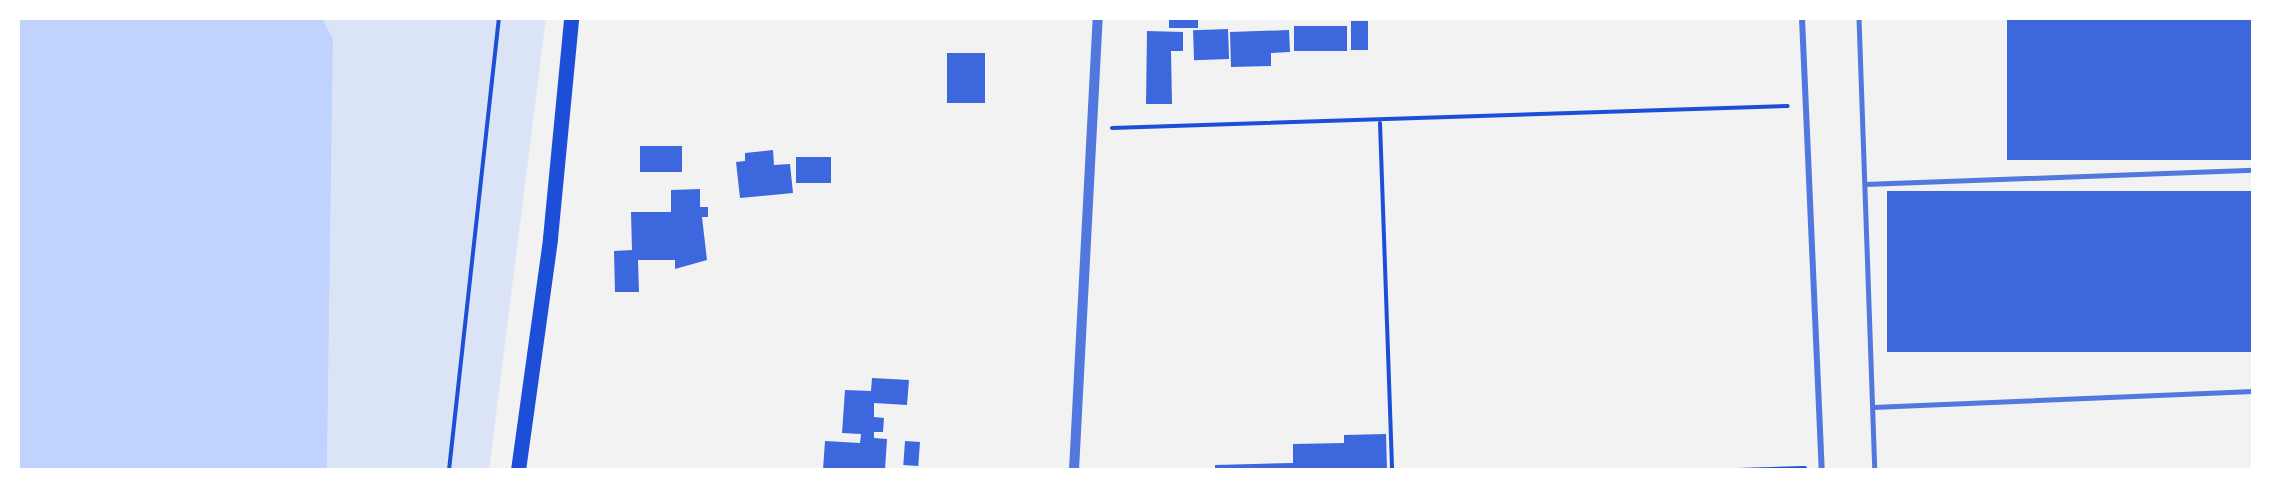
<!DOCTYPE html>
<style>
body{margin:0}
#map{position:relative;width:2271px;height:488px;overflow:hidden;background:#f2f2f2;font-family:Ubuntu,sans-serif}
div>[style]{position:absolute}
.green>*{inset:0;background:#dbe4f7}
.water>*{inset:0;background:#bfd3fe}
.building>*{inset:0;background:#3d67dc;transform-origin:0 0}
.path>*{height:4px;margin:-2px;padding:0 2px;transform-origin:2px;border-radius:2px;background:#1d4ed8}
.service>*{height:4.5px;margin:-2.25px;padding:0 2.25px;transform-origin:2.25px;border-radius:2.25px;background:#5277de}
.minor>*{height:6px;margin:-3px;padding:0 3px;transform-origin:3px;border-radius:3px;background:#5277de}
.tertiary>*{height:10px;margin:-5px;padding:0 5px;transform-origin:5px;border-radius:5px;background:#5277de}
.primary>*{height:15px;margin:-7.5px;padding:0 7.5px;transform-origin:7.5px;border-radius:7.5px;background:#1d4ed8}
span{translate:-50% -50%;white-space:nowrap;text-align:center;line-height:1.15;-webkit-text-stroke:6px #fff;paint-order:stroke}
.frame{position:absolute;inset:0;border:20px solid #fff;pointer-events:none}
</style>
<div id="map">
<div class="green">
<div style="clip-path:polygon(322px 18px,546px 18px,489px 470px,327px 470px,333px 39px)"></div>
</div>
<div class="water">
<div style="clip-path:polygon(18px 18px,322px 18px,333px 39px,327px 470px,18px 470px)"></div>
</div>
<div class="building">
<div style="left:1169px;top:18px;width:29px;height:10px"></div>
<div style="left:2007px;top:18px;width:246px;height:142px"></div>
<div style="left:1351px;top:21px;width:17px;height:29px"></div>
<div style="left:1347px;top:26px;width:25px;height:53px;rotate:90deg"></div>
<div style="left:1228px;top:29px;width:30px;height:35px;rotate:88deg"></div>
<div style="clip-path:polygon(1289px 30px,1290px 52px,1271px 53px,1271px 66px,1231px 67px,1230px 32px)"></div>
<div style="clip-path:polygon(1147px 31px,1183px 32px,1183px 51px,1171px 51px,1172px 104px,1146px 104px)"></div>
<div style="left:947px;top:53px;width:38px;height:50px"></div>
<div style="left:682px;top:146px;width:26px;height:42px;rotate:90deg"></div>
<div style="clip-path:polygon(773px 150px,774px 165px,790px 164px,793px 193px,740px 198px,736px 162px,745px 161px,745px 153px)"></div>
<div style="left:831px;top:157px;width:26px;height:35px;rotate:90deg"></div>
<div style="clip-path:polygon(700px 189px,700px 207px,708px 207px,708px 217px,702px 217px,707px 260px,675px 269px,675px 260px,638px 260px,639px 292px,615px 292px,614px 251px,632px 250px,631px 212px,671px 212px,671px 190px)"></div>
<div style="left:2253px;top:191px;width:161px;height:366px;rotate:90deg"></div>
<div style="clip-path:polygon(872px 378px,909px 380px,907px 405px,874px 403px,874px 417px,884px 418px,883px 432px,874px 432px,874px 438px,887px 439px,885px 470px,823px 470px,825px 441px,860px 443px,861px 434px,842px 433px,845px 390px,871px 391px)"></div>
<div style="clip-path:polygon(1386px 434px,1387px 470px,1215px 470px,1215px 465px,1293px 463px,1293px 444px,1344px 443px,1344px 435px)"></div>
<div style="left:905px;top:441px;width:15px;height:24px;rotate:4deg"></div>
</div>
<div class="path">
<div style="left:1380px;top:123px;width:347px;rotate:88deg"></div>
<div style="left:1112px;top:128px;width:676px;rotate:-1.86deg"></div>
<div style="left:449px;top:470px;width:455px;rotate:-83.7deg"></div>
<div style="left:1737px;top:470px;width:68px;rotate:-1.7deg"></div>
</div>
<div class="service">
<div style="left:1859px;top:18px;width:452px;rotate:88deg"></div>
<div style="left:1865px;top:184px;width:388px;rotate:-2.1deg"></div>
<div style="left:1873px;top:407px;width:380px;rotate:-2.4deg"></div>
</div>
<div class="minor">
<div style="left:1802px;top:18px;width:452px;rotate:87.5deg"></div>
</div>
<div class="tertiary">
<div style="left:1074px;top:470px;width:453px;rotate:-87deg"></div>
</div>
<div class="primary">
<div style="left:518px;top:470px;width:234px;rotate:-82.1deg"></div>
<div style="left:550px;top:238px;width:221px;rotate:-84.5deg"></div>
</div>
<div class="frame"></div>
</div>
